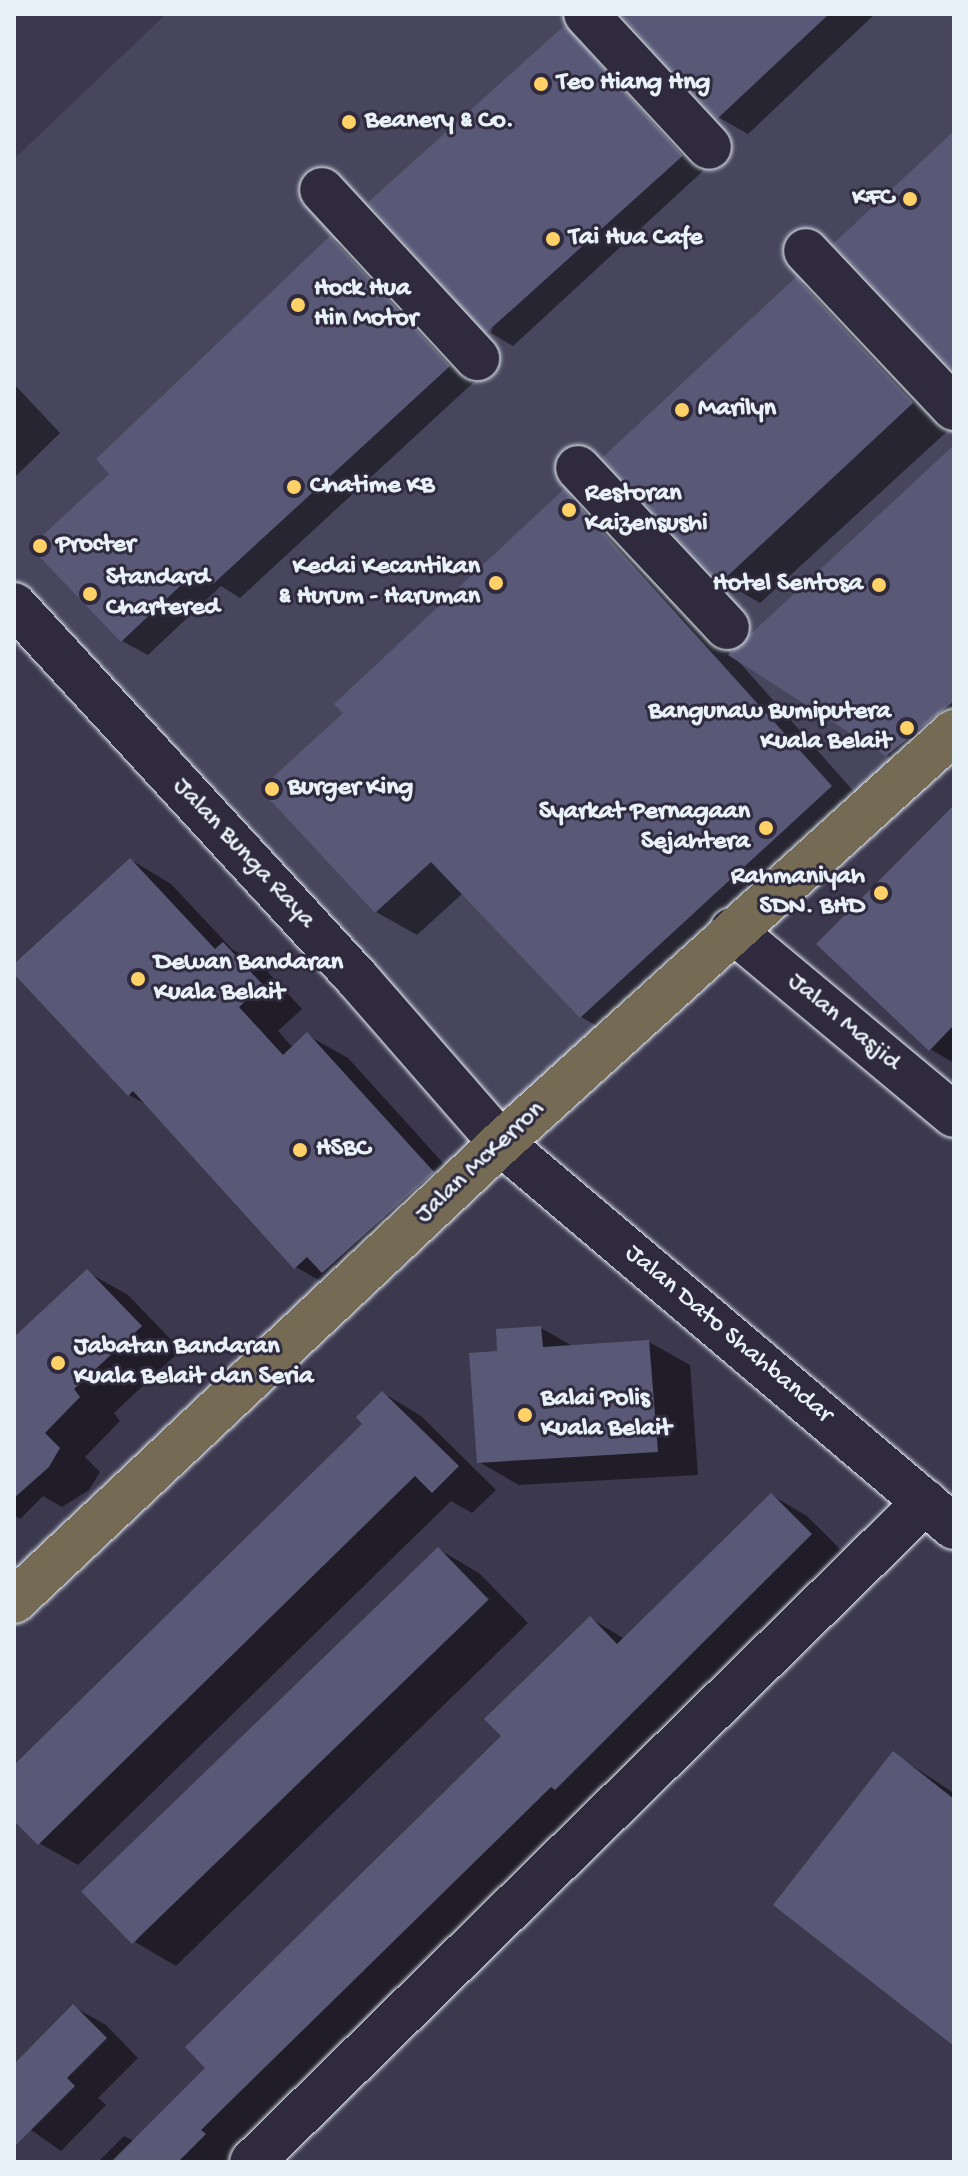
<!DOCTYPE html>
<style>
body{margin:0}
#map{position:relative;width:968px;height:2176px;overflow:hidden;background:#3c384e;font-family:"Gochi Hand",sans-serif}
div>[style]{position:absolute}
.built>*{inset:0;background:#48465d}
.shadow>*{inset:0;background:#0007}
.building>*{inset:0;background:#595977;transform-origin:0 0}
.roads{filter:drop-shadow(0 0 2px #e8f1f8) drop-shadow(0 0 2px #e8f1f8)}
.minor>*{height:44px;margin:-22px;padding:0 22px;transform-origin:22px;border-radius:22px;background:#2f2a3d}
.major>*{height:44px;margin:-22px;padding:0 22px;transform-origin:22px;border-radius:22px;background:#756b55}
.dots>*{width:22px;height:22px;translate:-50% -50%;box-sizing:border-box;border:4px solid #2f2a3d;border-radius:50%}
span{translate:-50% -50%;white-space:nowrap;text-align:center;line-height:1.15;-webkit-text-stroke:6px #2f2a3d;paint-order:stroke}
.poi-label{font-size:26px;color:#e8f1f8;font-weight:700}
.left{translate:0 -50%;text-align:left}
.right{translate:-100% -50%;text-align:right}
.street-label{font-size:26px;color:#e8f1f8}
.frame{position:absolute;inset:0;border:16px solid #e8f1f8;pointer-events:none}
</style>
<div id="map">
<div class="built">
<div style="clip-path:polygon(166px 14px,954px 14px,954px 727px,501px 1143px,14px 609px,14px 159px)"></div>
</div>
<div class="shadow">
<div style="clip-path:polygon(623px 14px,875px 14px,748px 134px,718px 117px)"></div>
<div style="clip-path:polygon(565px 28px,587px 41px,704px 170px,513px 346px,491px 333px)"></div>
<div style="clip-path:polygon(331px 238px,356px 253px,475px 381px,240px 598px,221px 586px,148px 655px,122px 641px,112px 474px)"></div>
<div style="clip-path:polygon(796px 279px,837px 303px,953px 426px,760px 603px,719px 579px)"></div>
<div style="clip-path:polygon(14px 384px,60px 433px,14px 478px)"></div>
<div style="clip-path:polygon(954px 447px,954px 754px,917px 775px,734px 656px,871px 811px,622px 1040px,581px 1017px,463px 893px,417px 935px,376px 912px,263px 790px,346px 713px,564px 492px,604px 515px,731px 655px)"></div>
<div style="clip-path:polygon(954px 808px,954px 1063px,930px 1049px)"></div>
<div style="clip-path:polygon(131px 860px,171px 884px,232px 949px,264px 968px,302px 1009px,278px 1031px,293px 1048px,307px 1035px,348px 1058px,473px 1196px,336px 1290px,296px 1267px,149px 1106px,129px 1095px,14px 971px)"></div>
<div style="clip-path:polygon(87px 1272px,128px 1295px,181px 1350px,114px 1413px,120px 1421px,85px 1457px,100px 1472px,89px 1490px,62px 1507px,43px 1496px,20px 1519px,14px 1515px,14px 1340px)"></div>
<div style="clip-path:polygon(541px 1328px,574px 1347px,649px 1342px,690px 1365px,698px 1475px,519px 1485px,479px 1462px,499px 1353px)"></div>
<div style="clip-path:polygon(383px 1393px,421px 1416px,496px 1490px,472px 1513px,451px 1501px,78px 1865px,39px 1843px,14px 1818px,14px 1768px,365px 1424px)"></div>
<div style="clip-path:polygon(771px 1495px,807px 1516px,847px 1556px,235px 2162px,98px 2162px,124px 2136px,134px 2141px,208px 2068px,504px 1736px,590px 1618px,625px 1639px)"></div>
<div style="clip-path:polygon(438px 1549px,479px 1573px,528px 1623px,176px 1966px,135px 1942px)"></div>
<div style="clip-path:polygon(894px 1754px,954px 1793px,954px 2043px)"></div>
<div style="clip-path:polygon(74px 2007px,106px 2025px,138px 2058px,98px 2098px,106px 2105px,61px 2151px,14px 2118px,14px 2067px)"></div>
</div>
<div class="building">
<div style="clip-path:polygon(620px 14px,829px 14px,717px 119px)"></div>
<div style="left:565px;top:25px;width:176px;height:265px;rotate:48deg"></div>
<div style="clip-path:polygon(954px 131px,954px 365px,951px 368px,833px 244px)"></div>
<div style="clip-path:polygon(330px 236px,450px 366px,213px 584px,198px 569px,121px 642px,30px 547px,109px 474px,96px 459px)"></div>
<div style="left:796px;top:277px;width:172px;height:265px;rotate:47deg"></div>
<div style="clip-path:polygon(954px 445px,954px 701px,886px 756px,728px 655px)"></div>
<div style="clip-path:polygon(564px 489px,832px 786px,580px 1018px,431px 862px,375px 913px,260px 789px,343px 713px,334px 704px)"></div>
<div style="clip-path:polygon(954px 805px,954px 1025px,929px 1051px,816px 944px)"></div>
<div style="clip-path:polygon(130px 858px,215px 949px,223px 942px,263px 985px,239px 1007px,283px 1055px,307px 1032px,434px 1172px,322px 1273px,307px 1257px,294px 1269px,133px 1091px,128px 1096px,14px 974px,14px 964px)"></div>
<div style="clip-path:polygon(87px 1269px,142px 1326px,74px 1389px,80px 1397px,45px 1433px,60px 1448px,49px 1467px,14px 1498px,14px 1337px)"></div>
<div style="clip-path:polygon(541px 1326px,543px 1347px,649px 1340px,658px 1452px,477px 1463px,469px 1353px,497px 1351px,496px 1329px)"></div>
<div style="clip-path:polygon(382px 1391px,459px 1466px,432px 1493px,415px 1476px,38px 1845px,14px 1821px,14px 1765px,362px 1424px,356px 1417px)"></div>
<div style="clip-path:polygon(771px 1493px,812px 1534px,555px 1790px,551px 1787px,201px 2130px,206px 2134px,178px 2162px,111px 2162px,205px 2068px,185px 2047px,501px 1736px,484px 1719px,590px 1616px,617px 1644px)"></div>
<div style="left:438px;top:1547px;width:73px;height:496px;rotate:46deg"></div>
<div style="clip-path:polygon(893px 1751px,954px 1799px,954px 2046px,773px 1905px)"></div>
<div style="clip-path:polygon(73px 2004px,107px 2038px,67px 2078px,75px 2086px,14px 2147px,14px 2064px)"></div>
</div>
<div class="roads">
<div class="minor">
<div style="left:586px;top:14px;width:181px;rotate:47.2deg"></div>
<div style="left:322px;top:190px;width:229px;rotate:47.3deg"></div>
<div style="left:806px;top:251px;width:216px;rotate:46.7deg"></div>
<div style="left:578px;top:468px;width:218px;rotate:46.9deg"></div>
<div style="left:14px;top:605px;width:507px;rotate:47.4deg"></div>
<div style="left:357px;top:978px;width:219px;rotate:48.9deg"></div>
<div style="left:501px;top:1143px;width:594px;rotate:40.29deg"></div>
<div style="left:732px;top:930px;width:289px;rotate:39.8deg"></div>
<div style="left:252px;top:2162px;width:943px;rotate:-44.44deg"></div>
</div>
<div class="major">
<div style="left:14px;top:1601px;width:669px;rotate:-43.24deg"></div>
<div style="left:501px;top:1143px;width:612px;rotate:-42.22deg"></div>
</div>
</div>
<div class="dots">
<div style="left:541px;top:84px;background:#ffd166"></div>
<div style="left:349px;top:122px;background:#ffd166"></div>
<div style="left:910px;top:199px;background:#ffd166"></div>
<div style="left:553px;top:239px;background:#ffd166"></div>
<div style="left:298px;top:305px;background:#ffd166"></div>
<div style="left:682px;top:410px;background:#ffd166"></div>
<div style="left:294px;top:487px;background:#ffd166"></div>
<div style="left:569px;top:510px;background:#ffd166"></div>
<div style="left:40px;top:546px;background:#ffd166"></div>
<div style="left:496px;top:583px;background:#ffd166"></div>
<div style="left:879px;top:585px;background:#ffd166"></div>
<div style="left:90px;top:594px;background:#ffd166"></div>
<div style="left:907px;top:728px;background:#ffd166"></div>
<div style="left:272px;top:789px;background:#ffd166"></div>
<div style="left:766px;top:828px;background:#ffd166"></div>
<div style="left:881px;top:893px;background:#ffd166"></div>
<div style="left:138px;top:979px;background:#ffd166"></div>
<div style="left:300px;top:1150px;background:#ffd166"></div>
<div style="left:58px;top:1363px;background:#ffd166"></div>
<div style="left:525px;top:1415px;background:#ffd166"></div>
</div>
<div class="poi-label">
<span class="left" style="left:557px;top:84px">Teo Hiang Hng</span>
<span class="left" style="left:365px;top:122px">Beanery &amp; Co.</span>
<span class="right" style="left:894px;top:199px">KFC</span>
<span class="left" style="left:569px;top:239px">Tai Hua Cafe</span>
<span class="left" style="left:314px;top:305px">Hock Hua<br>Hin Motor</span>
<span class="left" style="left:698px;top:410px">Marilyn</span>
<span class="left" style="left:310px;top:487px">Chatime KB</span>
<span class="left" style="left:585px;top:510px">Restoran<br>Kaizensushi</span>
<span class="left" style="left:56px;top:546px">Procter</span>
<span class="right" style="left:480px;top:583px">Kedai Kecantikan<br>&amp; Hurum - Haruman</span>
<span class="left" style="left:106px;top:594px">Standard<br>Chartered</span>
<span class="right" style="left:863px;top:585px">Hotel Sentosa</span>
<span class="right" style="left:891px;top:728px">Bangunaw Bumiputera<br>Kuala Belait</span>
<span class="left" style="left:288px;top:789px">Burger King</span>
<span class="right" style="left:750px;top:828px">Syarkat Pernagaan<br>Sejahtera</span>
<span class="right" style="left:865px;top:893px">Rahmaniyah<br>SDN. BHD</span>
<span class="left" style="left:154px;top:979px">Dewan Bandaran<br>Kuala Belait</span>
<span class="left" style="left:316px;top:1150px">HSBC</span>
<span class="left" style="left:74px;top:1363px">Jabatan Bandaran<br>Kuala Belait dan Seria</span>
<span class="left" style="left:541px;top:1415px">Balai Polis<br>Kuala Belait</span>
</div>
<div class="street-label">
<span style="left:243px;top:854px;rotate:47deg">Jalan Bunga Raya</span>
<span style="left:843px;top:1023px;rotate:40deg">Jalan Masjid</span>
<span style="left:481px;top:1163px;rotate:-43deg">Jalan McKerron</span>
<span style="left:728px;top:1335px;rotate:40deg">Jalan Dato Shahbandar</span>
</div>
<div class="frame"></div>
</div>
